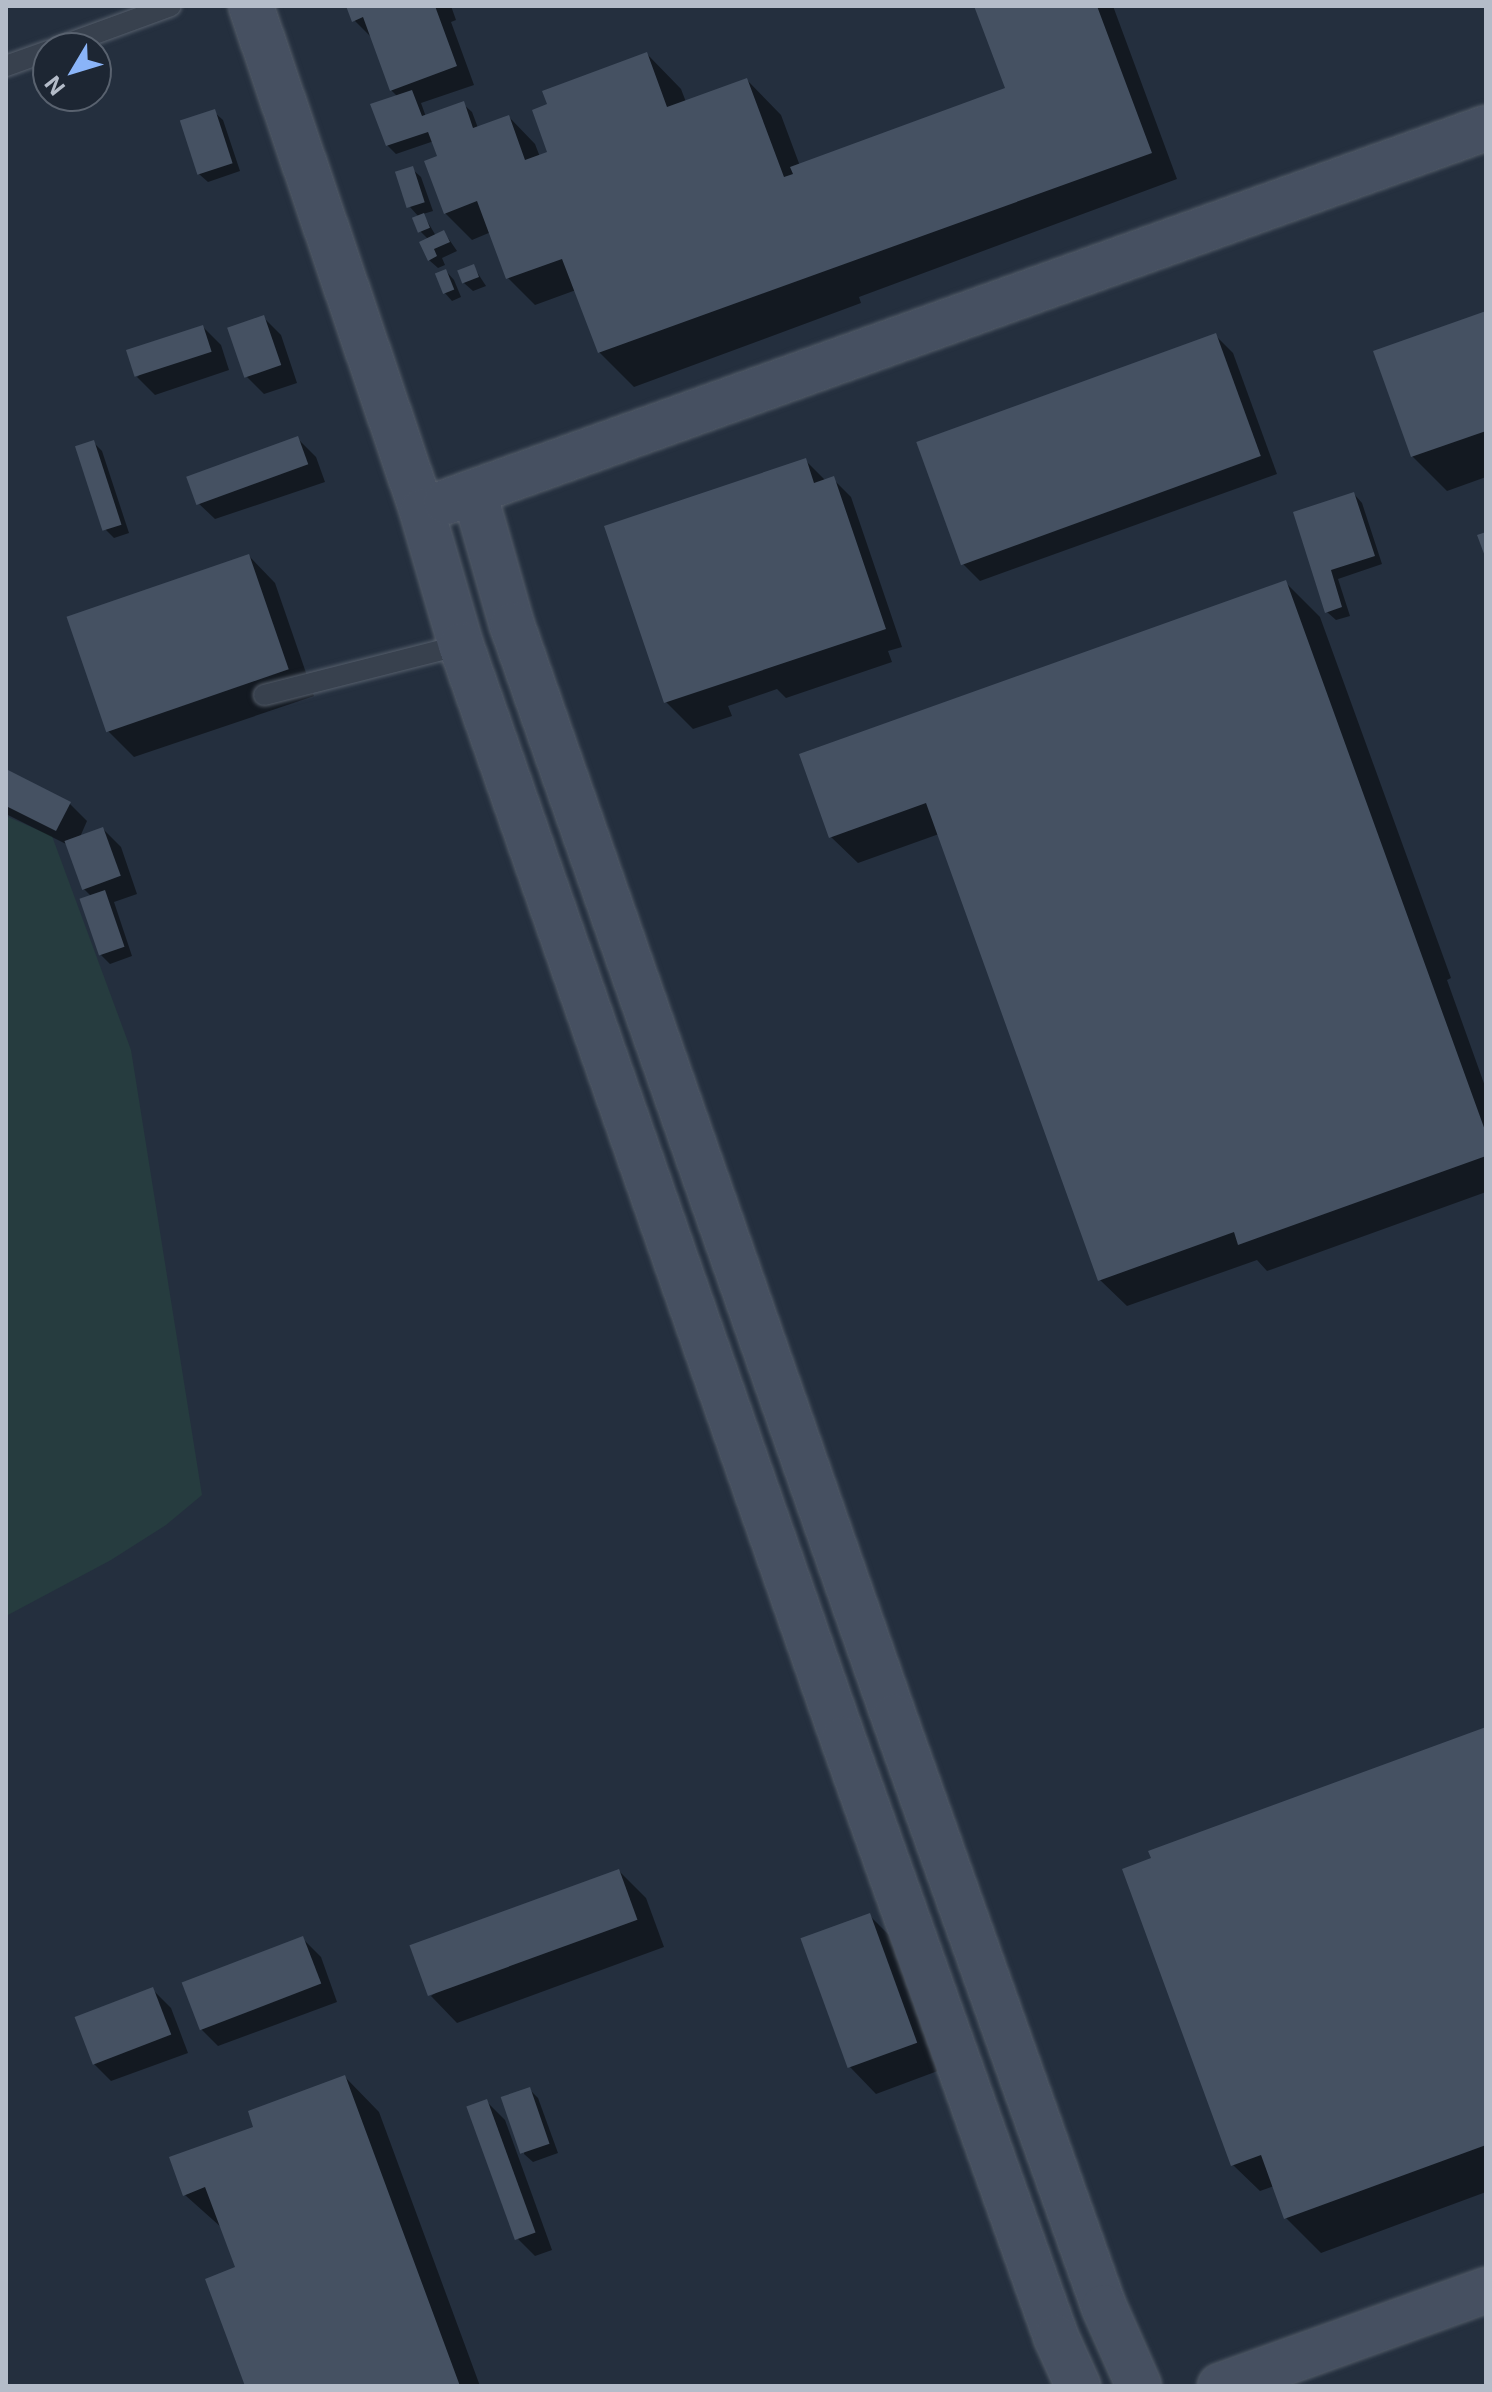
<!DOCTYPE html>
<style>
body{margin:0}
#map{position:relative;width:1492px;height:2392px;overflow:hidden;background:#242f3e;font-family:Inter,sans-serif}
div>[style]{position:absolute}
.green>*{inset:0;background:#263c3f}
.shadow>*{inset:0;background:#0007}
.building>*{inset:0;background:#455162;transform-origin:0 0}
.roads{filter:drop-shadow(0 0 2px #565f6c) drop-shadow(0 0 2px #565f6c)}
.lane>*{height:20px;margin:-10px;padding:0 10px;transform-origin:10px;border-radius:10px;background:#38414e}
.secondary>*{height:44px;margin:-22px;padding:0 22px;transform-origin:22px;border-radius:22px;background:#465061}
span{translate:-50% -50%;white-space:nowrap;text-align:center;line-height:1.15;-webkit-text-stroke:7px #1d2633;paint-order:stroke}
.frame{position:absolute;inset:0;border:8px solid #b4bcc9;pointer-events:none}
.north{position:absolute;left:32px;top:32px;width:80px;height:80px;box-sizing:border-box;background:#1d2633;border:2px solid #59626f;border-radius:50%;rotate:232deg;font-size:22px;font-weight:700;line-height:32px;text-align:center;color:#b4bcc9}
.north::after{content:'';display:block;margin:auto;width:28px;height:36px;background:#8ab4f8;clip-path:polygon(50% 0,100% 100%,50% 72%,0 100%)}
</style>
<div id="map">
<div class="green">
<div style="clip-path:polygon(6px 816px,52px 836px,131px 1050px,202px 1495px,166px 1525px,111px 1560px,6px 1616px)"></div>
</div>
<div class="shadow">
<div style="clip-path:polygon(348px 6px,451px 6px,456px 20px,451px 22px,474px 85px,421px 103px,426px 117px,463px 104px,472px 112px,478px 128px,509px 117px,535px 144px,540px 157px,550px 153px,647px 54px,681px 89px,686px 102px,747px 80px,781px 115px,800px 166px,1008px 89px,977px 6px,1113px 6px,1177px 179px,859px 297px,861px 303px,634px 387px,599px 352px,576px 290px,535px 305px,508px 278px,491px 232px,472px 240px,445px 213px,441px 157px,434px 141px,396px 154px,387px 145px,398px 97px,391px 90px,374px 40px,354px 20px)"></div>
<div style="clip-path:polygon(214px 112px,223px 120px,240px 171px,208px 182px,199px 174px)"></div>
<div style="clip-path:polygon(412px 169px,421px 177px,433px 211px,423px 214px,436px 236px,444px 232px,457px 251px,442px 258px,445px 265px,438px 268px,429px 260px,428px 239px,420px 231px,419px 217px,410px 207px)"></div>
<div style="clip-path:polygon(473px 266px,486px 286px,473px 291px,464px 283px)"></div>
<div style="clip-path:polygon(446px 271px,454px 280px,461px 297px,452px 301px,444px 292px)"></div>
<div style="clip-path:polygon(1486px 313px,1486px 477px,1447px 491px,1412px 456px)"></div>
<div style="clip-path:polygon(263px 317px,281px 335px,297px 383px,264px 394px,246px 376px)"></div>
<div style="clip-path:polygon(203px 327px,221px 345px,229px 370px,155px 395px,137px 377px)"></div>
<div style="clip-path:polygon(1215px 335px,1233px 353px,1277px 474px,980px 581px,962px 563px)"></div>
<div style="clip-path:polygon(298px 439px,316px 457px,325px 482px,215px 519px,196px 501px)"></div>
<div style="clip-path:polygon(93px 442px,102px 451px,129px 533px,114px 538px,105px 529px)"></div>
<div style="clip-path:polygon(805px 460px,826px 481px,833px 479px,851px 497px,902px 647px,888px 651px,892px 662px,786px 698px,777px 689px,728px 706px,732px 716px,693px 729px,666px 702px,606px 527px)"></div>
<div style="clip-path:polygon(1354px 494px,1362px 503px,1382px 564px,1338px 579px,1350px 616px,1336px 620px,1327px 612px,1295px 513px)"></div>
<div style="clip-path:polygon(249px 556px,275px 583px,314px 696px,134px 757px,107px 730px)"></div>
<div style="clip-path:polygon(1285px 582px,1320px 617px,1451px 978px,1447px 980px,1486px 1089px,1486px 1192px,1267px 1271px,1257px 1260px,1127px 1306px,1100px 1280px,939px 834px,858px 863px,831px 837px)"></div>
<div style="clip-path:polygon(6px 772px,69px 803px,87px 821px,80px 837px,103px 829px,121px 847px,137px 894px,114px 902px,132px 956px,110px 964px,101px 955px,92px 897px,83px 888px,68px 845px,6px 814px)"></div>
<div style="clip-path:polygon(1486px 1729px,1486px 2192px,1321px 2253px,1286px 2218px,1274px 2186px,1260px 2191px,1233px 2165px)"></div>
<div style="clip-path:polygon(619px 1871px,646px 1898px,664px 1947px,457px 2023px,431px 1996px)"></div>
<div style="clip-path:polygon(869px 1915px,896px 1942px,943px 2069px,876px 2094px,850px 2067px)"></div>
<div style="clip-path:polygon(303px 1939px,321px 1957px,337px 2002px,218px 2046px,200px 2028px)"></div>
<div style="clip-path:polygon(153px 1990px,171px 2008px,188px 2053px,111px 2081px,93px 2063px)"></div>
<div style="clip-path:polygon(345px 2077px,379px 2112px,480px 2386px,247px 2386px,237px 2269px,222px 2228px,185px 2195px,256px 2128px)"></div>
<div style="clip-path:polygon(529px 2089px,538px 2098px,558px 2153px,533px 2162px,524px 2154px)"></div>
<div style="clip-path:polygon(487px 2102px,505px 2120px,552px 2250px,535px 2256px,517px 2238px)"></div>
</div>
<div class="building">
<div style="clip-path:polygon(346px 6px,435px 6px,457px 66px,390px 91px,363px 17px,352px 22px)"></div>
<div style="clip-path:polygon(974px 6px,1097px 6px,1152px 153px,598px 353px,562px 259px,506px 279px,477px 201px,444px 214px,424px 161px,437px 156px,428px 132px,386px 146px,370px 104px,412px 90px,422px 116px,464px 101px,473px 128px,509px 115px,525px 160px,547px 152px,532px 110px,547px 104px,542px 91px,647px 52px,667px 107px,747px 78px,784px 177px,793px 174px,790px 167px,1005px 88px)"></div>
<div style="left:215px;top:109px;width:57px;height:37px;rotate:72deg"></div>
<div style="left:413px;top:166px;width:38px;height:19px;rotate:72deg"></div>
<div style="left:424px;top:213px;width:16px;height:13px;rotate:68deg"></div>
<div style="clip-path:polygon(444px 230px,450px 242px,434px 249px,437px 256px,428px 261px,419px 242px)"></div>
<div style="left:474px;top:264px;width:14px;height:18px;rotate:69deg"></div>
<div style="left:446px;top:269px;width:22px;height:12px;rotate:68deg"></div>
<div style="clip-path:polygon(1486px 311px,1486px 431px,1411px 457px,1373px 351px)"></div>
<div style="left:264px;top:315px;width:53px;height:39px;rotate:71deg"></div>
<div style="left:203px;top:325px;width:28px;height:81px;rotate:72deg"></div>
<div style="left:1216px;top:333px;width:131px;height:319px;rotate:70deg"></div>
<div style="left:298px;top:436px;width:30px;height:119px;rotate:70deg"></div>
<div style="left:94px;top:440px;width:89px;height:20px;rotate:72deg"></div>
<div style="clip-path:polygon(806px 458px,814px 483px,834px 476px,886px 629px,664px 703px,604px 526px)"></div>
<div style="clip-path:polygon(1354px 492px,1375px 556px,1331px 570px,1342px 607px,1325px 613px,1293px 512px)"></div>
<div style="clip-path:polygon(1486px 532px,1486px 559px,1477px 535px)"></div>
<div style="left:249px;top:554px;width:122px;height:193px;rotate:71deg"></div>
<div style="clip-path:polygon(1286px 580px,1486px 1133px,1486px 1156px,1238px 1245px,1234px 1232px,1098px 1281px,926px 803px,829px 838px,799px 754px)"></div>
<div style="clip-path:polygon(6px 769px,71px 802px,56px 831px,6px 806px)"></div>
<div style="left:103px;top:827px;width:52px;height:41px;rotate:70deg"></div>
<div style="left:105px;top:890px;width:60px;height:27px;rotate:71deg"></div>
<div style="clip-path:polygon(1486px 1727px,1486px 2145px,1284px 2219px,1261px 2155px,1231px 2166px,1122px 1869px,1151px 1858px,1148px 1851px)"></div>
<div style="left:619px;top:1869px;width:54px;height:223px;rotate:70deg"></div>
<div style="left:870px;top:1913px;width:138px;height:74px;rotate:70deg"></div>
<div style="left:303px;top:1936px;width:51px;height:130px;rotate:69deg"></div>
<div style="left:153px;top:1987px;width:51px;height:84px;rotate:69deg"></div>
<div style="clip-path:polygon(345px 2075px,460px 2386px,245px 2386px,205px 2279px,235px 2267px,205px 2187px,183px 2196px,169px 2157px,253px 2127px,248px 2111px)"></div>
<div style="left:530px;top:2087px;width:60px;height:31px;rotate:71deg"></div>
<div style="left:487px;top:2099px;width:142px;height:22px;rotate:70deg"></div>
</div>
<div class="roads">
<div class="lane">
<div style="left:56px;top:48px;width:122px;rotate:-20.1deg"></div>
<div style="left:6px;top:66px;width:45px;rotate:-19.7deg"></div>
<div style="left:264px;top:695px;width:203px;rotate:-14.2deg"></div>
</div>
<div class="secondary">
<div style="left:251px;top:6px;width:533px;rotate:71.29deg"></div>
<div style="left:422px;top:511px;width:140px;rotate:73.8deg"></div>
<div style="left:461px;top:645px;width:1159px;rotate:70.75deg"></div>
<div style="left:843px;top:1739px;width:635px;rotate:70.39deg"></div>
<div style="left:1056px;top:2337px;width:54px;rotate:65.8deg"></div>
<div style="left:474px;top:492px;width:138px;rotate:74.1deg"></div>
<div style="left:512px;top:625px;width:1157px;rotate:70.72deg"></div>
<div style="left:894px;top:1717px;width:626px;rotate:70.41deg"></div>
<div style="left:1104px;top:2307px;width:86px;rotate:66.1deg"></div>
<div style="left:446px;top:502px;width:1105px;rotate:-19.78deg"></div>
<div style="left:1220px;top:2386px;width:283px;rotate:-19.8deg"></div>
</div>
</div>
<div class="frame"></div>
<div class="north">N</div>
</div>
